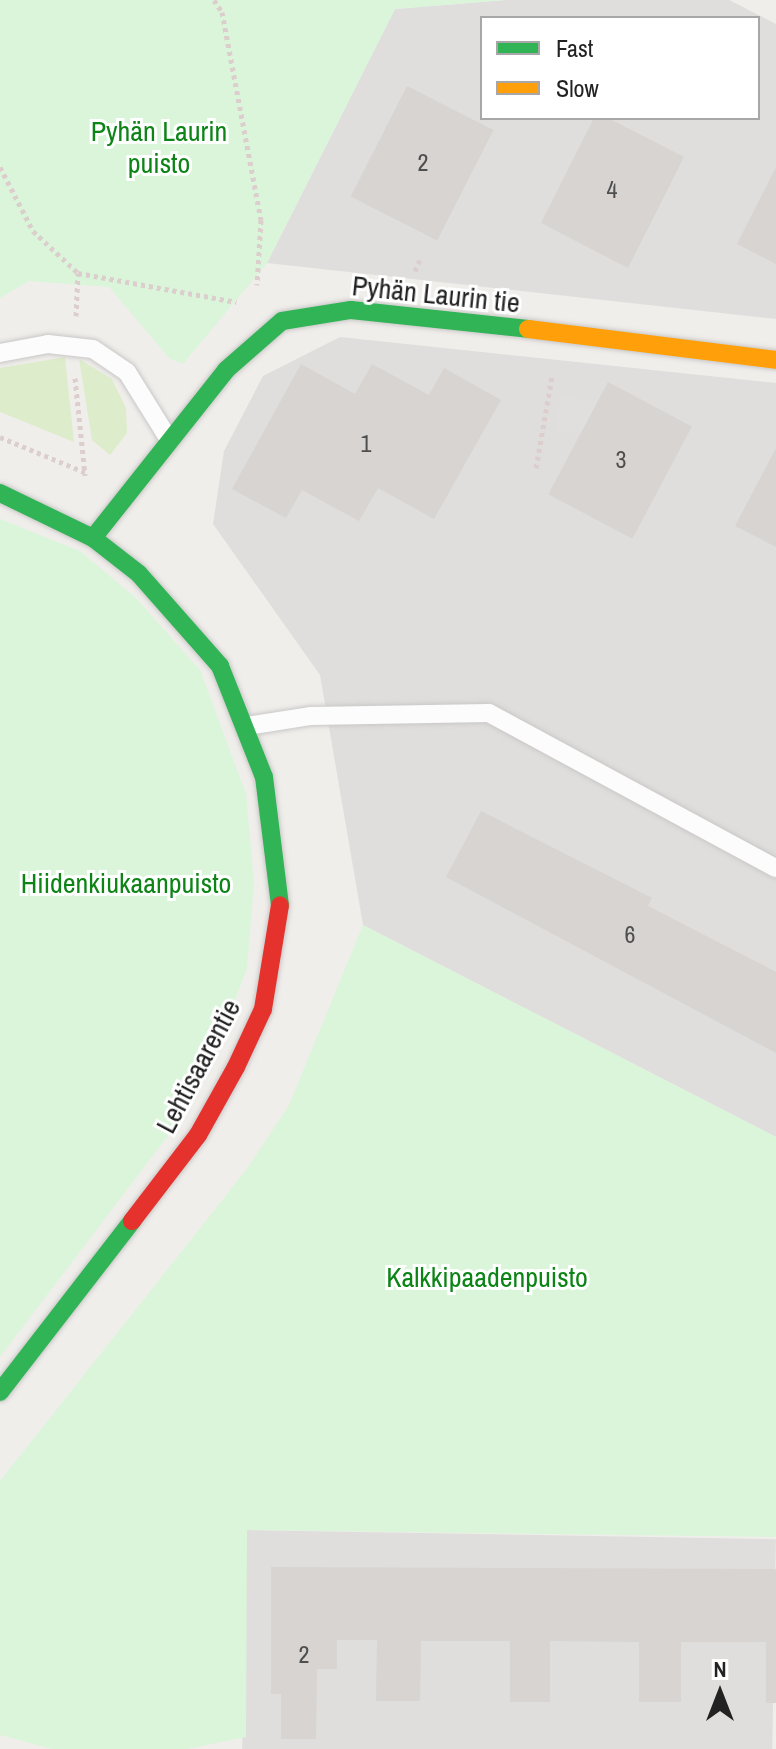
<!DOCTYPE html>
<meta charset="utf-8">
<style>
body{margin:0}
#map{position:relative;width:776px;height:1749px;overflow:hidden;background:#f0eeeb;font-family:"Archivo Narrow",sans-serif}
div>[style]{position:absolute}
.residential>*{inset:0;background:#dfdedc;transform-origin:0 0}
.grass>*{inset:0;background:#ddeccb}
.park>*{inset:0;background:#daf5da}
.parking>*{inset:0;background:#e0dfde;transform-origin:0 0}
.building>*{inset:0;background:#d7d4d2;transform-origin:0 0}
.path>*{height:5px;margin-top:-2.5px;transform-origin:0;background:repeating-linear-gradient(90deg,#dccecd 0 4px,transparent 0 8px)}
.roads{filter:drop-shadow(0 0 2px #c9c8c7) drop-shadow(0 0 2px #c9c8c7)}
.lane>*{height:18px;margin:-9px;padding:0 9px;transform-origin:9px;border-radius:9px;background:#fdfcfc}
.fast>*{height:18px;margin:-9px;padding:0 9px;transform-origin:9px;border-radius:9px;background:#30b455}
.slow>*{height:18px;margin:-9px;padding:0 9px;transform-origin:9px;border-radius:9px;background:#ff9f0a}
.jam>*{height:18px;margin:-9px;padding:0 9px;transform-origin:9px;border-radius:9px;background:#e5322d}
span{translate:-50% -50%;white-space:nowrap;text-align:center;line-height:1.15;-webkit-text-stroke:6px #fff;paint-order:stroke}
.number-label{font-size:24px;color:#4f4e4e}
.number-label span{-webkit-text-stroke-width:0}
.park-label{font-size:28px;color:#0c8416}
.street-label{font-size:28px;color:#222}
.legend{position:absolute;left:480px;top:16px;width:280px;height:104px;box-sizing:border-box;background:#fff;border:2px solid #a7a7a7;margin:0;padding:10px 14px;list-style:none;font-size:24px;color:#222}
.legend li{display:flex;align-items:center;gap:16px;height:40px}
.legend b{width:40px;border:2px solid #a7a7a7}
.north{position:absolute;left:680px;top:1653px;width:80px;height:80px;-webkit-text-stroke:6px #fff;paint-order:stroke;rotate:0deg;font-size:22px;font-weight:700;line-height:32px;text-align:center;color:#222}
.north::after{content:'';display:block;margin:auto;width:28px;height:36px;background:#222;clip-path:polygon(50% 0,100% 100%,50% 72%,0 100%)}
</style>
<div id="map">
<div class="residential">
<div style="clip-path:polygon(evenodd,506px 0,729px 0,776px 24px,776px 319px,267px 263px,395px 9px,506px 0,482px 18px,758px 18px,758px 118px,482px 118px,482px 18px)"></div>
<div style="clip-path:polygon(340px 337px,776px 383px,776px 1137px,363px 925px,320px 675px,213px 524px,224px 451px,263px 376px)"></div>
<div style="left:246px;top:1530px;width:530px;height:219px;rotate:1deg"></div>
</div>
<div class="grass">
<div style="clip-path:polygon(65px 357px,74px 442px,0 412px,0 368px)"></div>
<div style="clip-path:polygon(79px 359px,112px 379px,126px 408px,127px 433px,110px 455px,92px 440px)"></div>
</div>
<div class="park">
<div style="clip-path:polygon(0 0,506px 0,395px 9px,267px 263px,183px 364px,170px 359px,109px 287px,29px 281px,0 298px)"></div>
<div style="clip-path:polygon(0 519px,80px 551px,136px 598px,200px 670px,246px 794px,254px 883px,247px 969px,195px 1100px,0 1357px)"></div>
<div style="clip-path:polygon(363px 925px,776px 1137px,776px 1537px,247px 1530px,246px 1737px,187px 1749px,52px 1749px,0 1735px,0 1481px,246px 1170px,289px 1105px)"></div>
</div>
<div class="parking">
<div style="left:562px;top:395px;width:52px;height:35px;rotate:11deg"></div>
</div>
<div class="building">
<div style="left:407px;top:86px;width:97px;height:124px;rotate:27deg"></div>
<div style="clip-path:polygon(594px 118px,608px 118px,684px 157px,628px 268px,541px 223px)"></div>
<div style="clip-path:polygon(776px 167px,776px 264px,737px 244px)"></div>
<div style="clip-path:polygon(301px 364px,355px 394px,372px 364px,429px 395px,444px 368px,501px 400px,434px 519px,378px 488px,359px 521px,302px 490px,286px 518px,232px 489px)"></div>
<div style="left:608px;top:382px;width:95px;height:127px;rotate:28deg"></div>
<div style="clip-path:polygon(776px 448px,776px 547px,735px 526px)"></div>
<div style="clip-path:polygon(481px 811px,652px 898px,648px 906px,776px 972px,776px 1053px,446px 877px)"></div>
<div style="clip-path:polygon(271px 1567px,776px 1569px,776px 1703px,766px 1703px,766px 1642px,681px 1642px,681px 1702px,639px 1702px,639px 1642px,550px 1641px,550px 1702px,510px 1702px,510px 1641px,421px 1641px,420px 1701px,376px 1701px,377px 1640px,337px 1640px,337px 1669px,317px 1669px,316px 1739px,281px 1739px,281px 1694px,271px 1694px)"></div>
</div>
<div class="path">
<div style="left:214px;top:0;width:14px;rotate:56deg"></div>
<div style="left:222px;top:12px;width:212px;rotate:79.4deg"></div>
<div style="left:261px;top:220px;width:65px;rotate:93.5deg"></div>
<div style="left:0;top:167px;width:72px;rotate:62.7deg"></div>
<div style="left:33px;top:231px;width:62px;rotate:43deg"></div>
<div style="left:78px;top:273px;width:161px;rotate:10.4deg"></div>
<div style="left:415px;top:271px;width:15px;rotate:-67deg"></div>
<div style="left:76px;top:316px;width:43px;rotate:-87.3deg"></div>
<div style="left:75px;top:378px;width:98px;rotate:84.1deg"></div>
<div style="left:0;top:437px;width:94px;rotate:22.5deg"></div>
<div style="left:536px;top:468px;width:93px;rotate:-80.1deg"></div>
</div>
<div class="roads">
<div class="lane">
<div style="left:0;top:353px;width:49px;rotate:-10.6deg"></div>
<div style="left:48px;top:344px;width:45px;rotate:6.3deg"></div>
<div style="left:93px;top:349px;width:41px;rotate:34.1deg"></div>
<div style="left:127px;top:372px;width:81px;rotate:58.1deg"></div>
<div style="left:247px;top:726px;width:65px;rotate:-8.9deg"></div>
<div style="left:311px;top:716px;width:178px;rotate:-1deg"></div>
<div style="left:489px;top:713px;width:326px;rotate:28.4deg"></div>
</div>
<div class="fast">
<div style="left:0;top:493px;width:103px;rotate:25.8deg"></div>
<div style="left:93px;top:538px;width:58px;rotate:38deg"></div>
<div style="left:139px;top:574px;width:123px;rotate:48.6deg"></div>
<div style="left:220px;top:666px;width:119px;rotate:68.4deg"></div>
<div style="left:264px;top:777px;width:129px;rotate:82.9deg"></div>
<div style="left:93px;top:538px;width:214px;rotate:-51.6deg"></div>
<div style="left:226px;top:370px;width:74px;rotate:-41.2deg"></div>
<div style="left:282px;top:321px;width:70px;rotate:-9.1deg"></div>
<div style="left:351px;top:310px;width:178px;rotate:6.1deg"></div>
<div style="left:0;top:1392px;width:216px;rotate:-52.3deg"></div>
</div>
<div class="slow">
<div style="left:528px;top:329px;width:250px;rotate:7.1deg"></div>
</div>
<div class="jam">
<div style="left:132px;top:1221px;width:108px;rotate:-52.5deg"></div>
<div style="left:198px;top:1135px;width:78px;rotate:-60.8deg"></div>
<div style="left:236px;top:1067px;width:64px;rotate:-65deg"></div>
<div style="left:263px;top:1009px;width:105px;rotate:-80.7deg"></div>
</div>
</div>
<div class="number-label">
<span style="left:423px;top:163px">2</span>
<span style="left:612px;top:190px">4</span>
<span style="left:366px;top:444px">1</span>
<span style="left:621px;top:460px">3</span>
<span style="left:630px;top:935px">6</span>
<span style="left:304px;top:1655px">2</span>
</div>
<div class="park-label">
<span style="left:159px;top:147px">Pyhän Laurin<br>puisto</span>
<span style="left:126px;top:883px">Hiidenkiukaanpuisto</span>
<span style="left:487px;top:1277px">Kalkkipaadenpuisto</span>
</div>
<div class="street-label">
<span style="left:436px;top:294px;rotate:6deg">Pyhän Laurin tie</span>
<span style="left:198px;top:1066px;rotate:-62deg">Lehtisaarentie</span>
</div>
<ul class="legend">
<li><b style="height:10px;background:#30b455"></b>Fast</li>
<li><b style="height:10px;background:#ff9f0a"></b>Slow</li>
</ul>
<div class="north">N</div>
</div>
